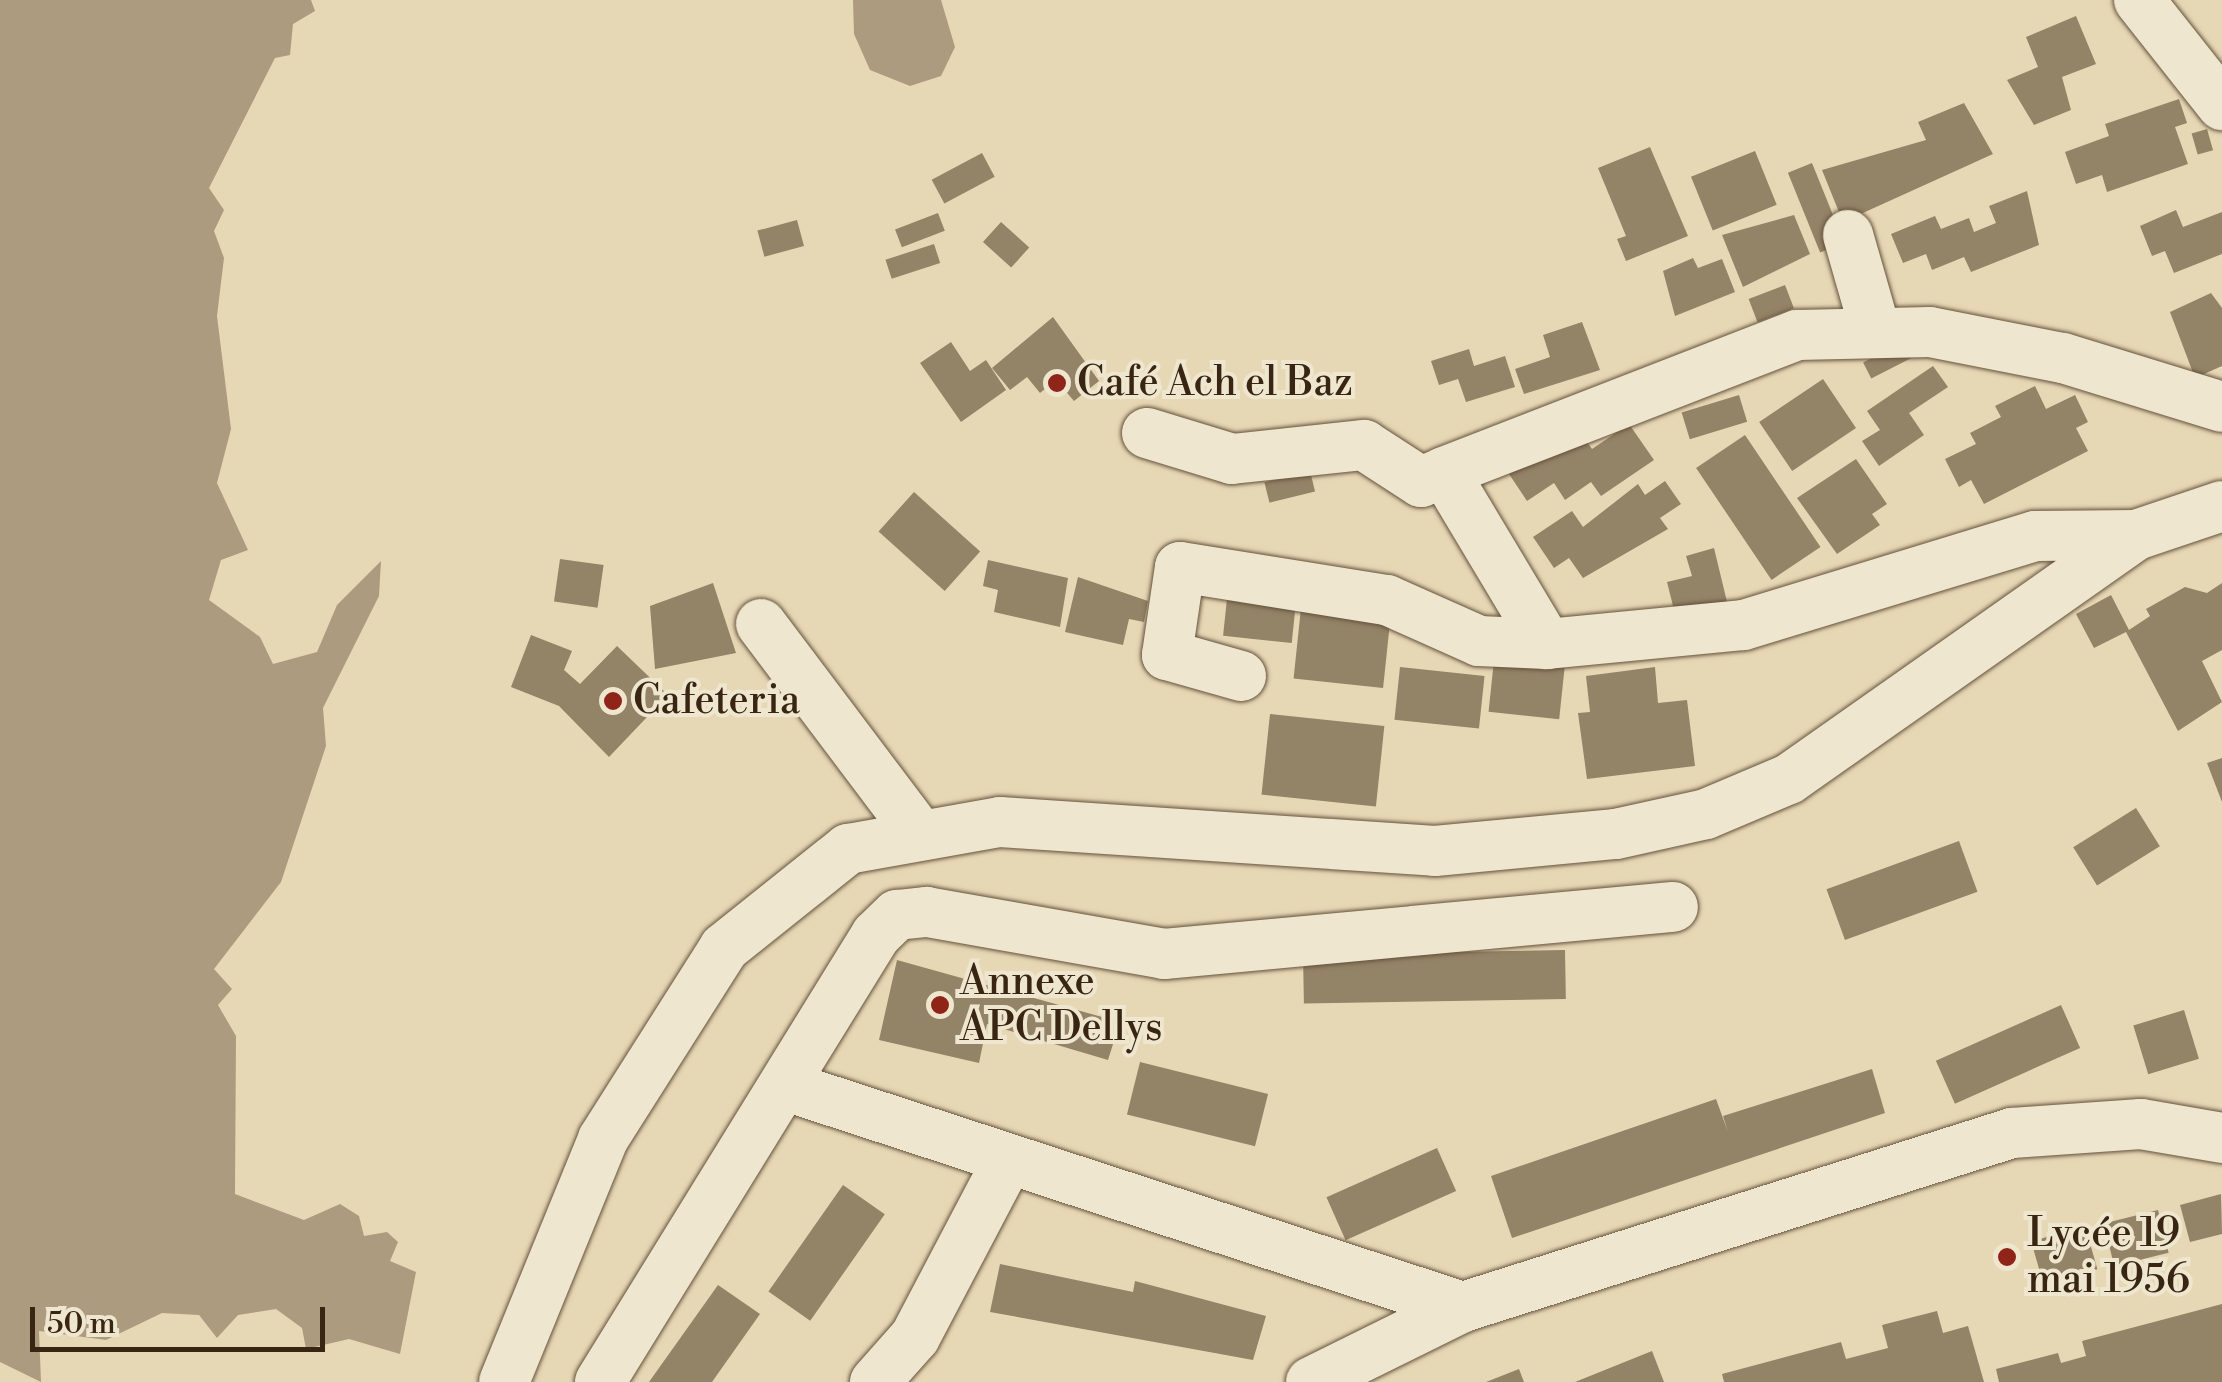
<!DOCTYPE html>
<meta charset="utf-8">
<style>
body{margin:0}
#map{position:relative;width:2222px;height:1382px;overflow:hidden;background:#e7d8b5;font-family:"Libre Bodoni",serif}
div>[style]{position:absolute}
.water>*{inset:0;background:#ac9b7e}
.building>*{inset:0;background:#938367;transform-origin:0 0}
.roads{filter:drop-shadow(0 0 2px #64523c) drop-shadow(0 0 2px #64523c)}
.minor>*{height:50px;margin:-25px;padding:0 25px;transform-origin:25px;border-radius:25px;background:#efe6cf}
.dots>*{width:28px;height:28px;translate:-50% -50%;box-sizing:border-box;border:5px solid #efe6cf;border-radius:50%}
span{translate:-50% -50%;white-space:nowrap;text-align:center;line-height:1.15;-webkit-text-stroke:8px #efe6cf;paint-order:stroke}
.poi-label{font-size:40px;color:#382613}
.left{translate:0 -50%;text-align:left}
.scale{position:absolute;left:30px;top:1307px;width:295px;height:45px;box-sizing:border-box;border:5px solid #382613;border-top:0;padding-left:12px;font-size:30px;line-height:35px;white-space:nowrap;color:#382613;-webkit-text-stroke:8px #efe6cf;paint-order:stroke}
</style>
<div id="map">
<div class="water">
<div style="clip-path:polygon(0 0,311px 0,315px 11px,293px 24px,290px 55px,275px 58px,209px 188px,224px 210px,214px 231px,224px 258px,217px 316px,231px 429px,217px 483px,248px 550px,221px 560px,209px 600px,260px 637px,273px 664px,317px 652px,337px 605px,381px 561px,379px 596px,323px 708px,326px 746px,281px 882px,214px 969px,232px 989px,218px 1005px,236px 1036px,235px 1194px,304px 1220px,340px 1204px,359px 1216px,364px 1236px,387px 1232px,398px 1242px,390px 1261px,416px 1272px,400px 1354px,349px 1339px,306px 1349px,302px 1328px,276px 1309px,238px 1315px,217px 1338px,199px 1315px,162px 1313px,106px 1340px,39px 1331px,41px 1382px,0 1362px)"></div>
<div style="clip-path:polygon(853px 0,941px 0,955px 47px,941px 76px,910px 86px,870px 70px,854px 34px)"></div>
</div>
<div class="building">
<div style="clip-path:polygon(2076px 16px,2096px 64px,2062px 77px,2071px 110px,2034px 125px,2007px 80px,2038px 67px,2026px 37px)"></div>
<div style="clip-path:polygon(2179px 99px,2187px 123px,2175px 127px,2188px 164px,2107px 192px,2102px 175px,2076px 184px,2065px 152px,2109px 136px,2105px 124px)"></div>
<div style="clip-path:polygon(1964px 103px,1993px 154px,1843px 222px,1822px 170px,1926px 140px,1918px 122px)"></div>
<div style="left:2207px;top:129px;width:22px;height:16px;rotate:74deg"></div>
<div style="clip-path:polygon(1650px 147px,1688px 236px,1626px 261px,1617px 239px,1626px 236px,1598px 168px)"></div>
<div style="left:1755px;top:151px;width:58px;height:69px;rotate:68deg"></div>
<div style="left:982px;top:153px;width:27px;height:57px;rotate:62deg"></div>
<div style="left:1812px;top:163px;width:86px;height:26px;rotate:68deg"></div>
<div style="clip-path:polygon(2027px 191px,2039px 245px,1971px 272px,1964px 257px,1932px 270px,1926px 254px,1903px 263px,1891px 234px,1935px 216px,1941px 229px,1969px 218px,1974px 232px,1996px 223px,1989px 206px)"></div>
<div style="clip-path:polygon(2176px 210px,2183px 227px,2222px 212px,2222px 254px,2174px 273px,2165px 251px,2152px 256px,2140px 226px)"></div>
<div style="left:938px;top:213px;width:19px;height:46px;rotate:69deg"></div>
<div style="clip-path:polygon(1794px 215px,1810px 254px,1743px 287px,1722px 235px)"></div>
<div style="left:797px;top:220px;width:27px;height:41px;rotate:75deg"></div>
<div style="left:1001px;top:222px;width:38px;height:27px;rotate:42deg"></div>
<div style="left:934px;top:244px;width:20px;height:51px;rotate:72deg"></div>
<div style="clip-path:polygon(1693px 258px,1698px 268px,1722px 259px,1735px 292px,1675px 316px,1663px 271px)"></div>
<div style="left:1785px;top:285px;width:25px;height:39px;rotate:69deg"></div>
<div style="clip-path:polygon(2211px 293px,2222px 308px,2222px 366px,2195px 378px,2170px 312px)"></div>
<div style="clip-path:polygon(1053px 317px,1099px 381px,1074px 401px,1056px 380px,1040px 393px,1027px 377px,1010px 390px,992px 368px)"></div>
<div style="clip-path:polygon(1582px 322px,1600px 370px,1524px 394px,1515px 369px,1550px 357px,1543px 335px)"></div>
<div style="left:1913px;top:337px;width:18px;height:56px;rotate:63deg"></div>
<div style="clip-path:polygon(951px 342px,970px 371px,986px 360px,1006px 390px,961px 422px,920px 363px)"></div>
<div style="clip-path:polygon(1469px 349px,1474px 366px,1505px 356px,1515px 387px,1466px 402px,1458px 379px,1439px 385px,1431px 361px)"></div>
<div style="clip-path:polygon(1933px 366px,1948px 387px,1909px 413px,1924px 435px,1879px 466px,1862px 441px,1880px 430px,1867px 411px)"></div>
<div style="left:1823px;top:379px;width:59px;height:77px;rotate:56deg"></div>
<div style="clip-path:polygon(2035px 386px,2046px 409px,2075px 395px,2088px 422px,2076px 428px,2088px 451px,1984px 504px,1971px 480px,1959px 487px,1945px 459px,1976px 444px,1970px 433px,2001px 417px,1995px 406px)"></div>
<div style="left:1739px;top:395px;width:28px;height:60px;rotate:73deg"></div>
<div style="clip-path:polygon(1629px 424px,1654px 460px,1601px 496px,1591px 482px,1565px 500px,1554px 483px,1527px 501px,1507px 471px,1583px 436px,1592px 449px)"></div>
<div style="left:1745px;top:435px;width:135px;height:59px;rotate:56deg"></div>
<div style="clip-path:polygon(1856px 459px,1887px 504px,1872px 514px,1880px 525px,1837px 554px,1797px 498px)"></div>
<div style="left:1310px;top:471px;width:21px;height:47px;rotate:76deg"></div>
<div style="clip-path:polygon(1665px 481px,1681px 504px,1660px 518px,1668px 529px,1583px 578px,1569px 558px,1554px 568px,1533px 537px,1572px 511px,1583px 527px,1638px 484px,1645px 495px)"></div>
<div style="left:914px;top:492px;width:89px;height:53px;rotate:42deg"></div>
<div style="clip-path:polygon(1714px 548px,1728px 606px,1675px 614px,1667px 582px,1692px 576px,1686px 556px)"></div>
<div style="left:560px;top:559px;width:44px;height:43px;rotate:8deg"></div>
<div style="clip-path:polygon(988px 560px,1068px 578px,1060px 627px,994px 612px,998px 590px,983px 586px)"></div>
<div style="clip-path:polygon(1078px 577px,1148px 601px,1144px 622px,1129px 619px,1123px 645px,1065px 632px)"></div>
<div style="clip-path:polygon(713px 583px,736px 653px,655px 669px,650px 606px)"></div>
<div style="clip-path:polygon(2222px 583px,2222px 650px,2202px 661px,2222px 702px,2178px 731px,2126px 632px,2094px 648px,2076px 614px,2111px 595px,2129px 630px,2150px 616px,2146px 609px,2185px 587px,2207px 593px)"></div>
<div style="left:1228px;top:589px;width:69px;height:47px;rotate:6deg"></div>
<div style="left:1301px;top:608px;width:90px;height:71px;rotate:6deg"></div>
<div style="clip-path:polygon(531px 635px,572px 651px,564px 670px,580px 684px,617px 646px,668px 695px,609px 757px,559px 706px,511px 687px)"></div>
<div style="left:1494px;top:660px;width:71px;height:52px;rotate:6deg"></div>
<div style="left:1400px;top:667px;width:85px;height:53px;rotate:6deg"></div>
<div style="clip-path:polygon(1655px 667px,1658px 703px,1687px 700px,1695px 766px,1587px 779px,1578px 713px,1590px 712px,1586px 676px)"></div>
<div style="left:1270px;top:714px;width:115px;height:81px;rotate:6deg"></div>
<div style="clip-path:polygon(2222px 758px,2222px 802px,2207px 763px)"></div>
<div style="left:2136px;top:808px;width:45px;height:74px;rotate:58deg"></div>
<div style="left:1959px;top:841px;width:54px;height:141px;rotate:70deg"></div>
<div style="left:1565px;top:950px;width:49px;height:262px;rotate:89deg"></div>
<div style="clip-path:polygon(897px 960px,1120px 1022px,1108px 1060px,987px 1024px,979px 1063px,879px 1040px)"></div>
<div style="left:2061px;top:1005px;width:47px;height:137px;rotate:66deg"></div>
<div style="left:2184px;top:1010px;width:51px;height:53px;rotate:73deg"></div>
<div style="left:1140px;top:1062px;width:132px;height:54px;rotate:14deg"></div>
<div style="clip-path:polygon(1872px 1069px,1885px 1113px,1512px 1238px,1491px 1176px,1716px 1099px,1728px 1132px,1723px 1116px)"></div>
<div style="left:1437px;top:1148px;width:47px;height:121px;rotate:66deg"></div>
<div style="left:843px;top:1185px;width:51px;height:130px;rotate:35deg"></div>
<div style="clip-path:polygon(2221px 1194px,2222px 1234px,2190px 1242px,2180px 1205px)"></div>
<div style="left:2158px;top:1210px;width:44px;height:56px;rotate:76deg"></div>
<div style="left:2085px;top:1226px;width:45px;height:56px;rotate:74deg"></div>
<div style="clip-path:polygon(1000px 1264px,1133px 1292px,1135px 1281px,1266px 1316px,1253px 1360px,990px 1312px)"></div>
<div style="clip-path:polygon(718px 1285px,760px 1314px,712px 1382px,649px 1382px)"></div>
<div style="clip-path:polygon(2222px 1304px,2222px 1382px,1999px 1382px,1996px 1369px,2058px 1353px,2061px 1363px,2086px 1356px,2082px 1341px)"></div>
<div style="clip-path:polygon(1937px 1311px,1943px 1333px,1968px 1326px,1984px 1382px,1724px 1382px,1722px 1374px,1841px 1342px,1846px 1359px,1888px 1348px,1882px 1325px)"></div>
<div style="clip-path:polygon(1652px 1351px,1664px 1382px,1575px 1382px)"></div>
<div style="clip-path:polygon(1519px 1369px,1524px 1382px,1486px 1382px)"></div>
</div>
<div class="roads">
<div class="minor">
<div style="left:2139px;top:0;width:134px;rotate:51.7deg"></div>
<div style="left:1848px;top:235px;width:98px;rotate:74deg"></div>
<div style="left:1147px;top:433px;width:89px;rotate:17deg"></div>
<div style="left:1232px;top:459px;width:133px;rotate:-6.1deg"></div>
<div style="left:1364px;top:445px;width:68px;rotate:33deg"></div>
<div style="left:1421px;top:482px;width:25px;rotate:-23deg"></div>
<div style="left:2136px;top:535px;width:101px;rotate:179.4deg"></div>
<div style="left:2035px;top:536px;width:305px;rotate:163deg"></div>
<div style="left:1743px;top:625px;width:197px;rotate:174.5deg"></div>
<div style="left:1547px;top:644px;width:200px;rotate:-120.9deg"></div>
<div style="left:1444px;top:472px;width:379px;rotate:-21.2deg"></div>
<div style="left:1797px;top:335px;width:133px;rotate:-1.3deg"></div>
<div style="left:1930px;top:332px;width:136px;rotate:11.1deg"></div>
<div style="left:2063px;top:358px;width:166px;rotate:17.1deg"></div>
<div style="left:761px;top:624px;width:261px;rotate:53deg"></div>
<div style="left:1241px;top:676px;width:77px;rotate:-164.2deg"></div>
<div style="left:1167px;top:655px;width:89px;rotate:-81.6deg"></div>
<div style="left:1180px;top:567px;width:210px;rotate:9.1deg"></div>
<div style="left:1387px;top:600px;width:101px;rotate:24deg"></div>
<div style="left:1479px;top:641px;width:68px;rotate:2.5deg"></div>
<div style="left:786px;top:1086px;width:712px;rotate:18.08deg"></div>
<div style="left:1463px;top:1307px;width:576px;rotate:-17.59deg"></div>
<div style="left:2012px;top:1133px;width:129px;rotate:-4deg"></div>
<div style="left:2141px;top:1124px;width:82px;rotate:9.8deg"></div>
<div style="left:504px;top:1382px;width:262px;rotate:-67.8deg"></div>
<div style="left:603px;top:1139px;width:226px;rotate:-57.6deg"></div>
<div style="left:724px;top:948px;width:159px;rotate:-38.6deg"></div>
<div style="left:848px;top:849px;width:154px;rotate:-10.1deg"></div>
<div style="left:1000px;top:822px;width:436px;rotate:3.8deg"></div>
<div style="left:1435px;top:851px;width:182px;rotate:-5.4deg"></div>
<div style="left:1616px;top:834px;width:92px;rotate:-12.5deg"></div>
<div style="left:1706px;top:814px;width:90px;rotate:-22.9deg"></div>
<div style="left:1789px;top:779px;width:424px;rotate:-35.1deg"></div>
<div style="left:2136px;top:535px;width:91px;rotate:-18.6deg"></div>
<div style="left:600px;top:1382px;width:525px;rotate:-58.31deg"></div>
<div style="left:876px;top:935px;width:29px;rotate:-44deg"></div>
<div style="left:897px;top:915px;width:30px;rotate:-6deg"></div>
<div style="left:927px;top:912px;width:241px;rotate:10deg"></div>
<div style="left:1164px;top:954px;width:511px;rotate:-5.28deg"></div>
<div style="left:875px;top:1382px;width:60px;rotate:-48.4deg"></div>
<div style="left:915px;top:1337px;width:200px;rotate:-62.3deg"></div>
<div style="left:1311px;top:1382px;width:169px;rotate:-26.3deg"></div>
</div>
</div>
<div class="dots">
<div style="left:1057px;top:383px;background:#8f2418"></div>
<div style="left:613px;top:701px;background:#8f2418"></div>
<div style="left:940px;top:1005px;background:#8f2418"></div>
<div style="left:2007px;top:1257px;background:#8f2418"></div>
</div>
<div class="poi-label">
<span class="left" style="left:1077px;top:383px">Café Ach el Baz</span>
<span class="left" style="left:633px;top:701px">Cafeteria</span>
<span class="left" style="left:960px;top:1005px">Annexe<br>APC Dellys</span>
<span class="left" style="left:2027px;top:1257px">Lycée 19<br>mai 1956</span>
</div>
<div class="scale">50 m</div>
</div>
